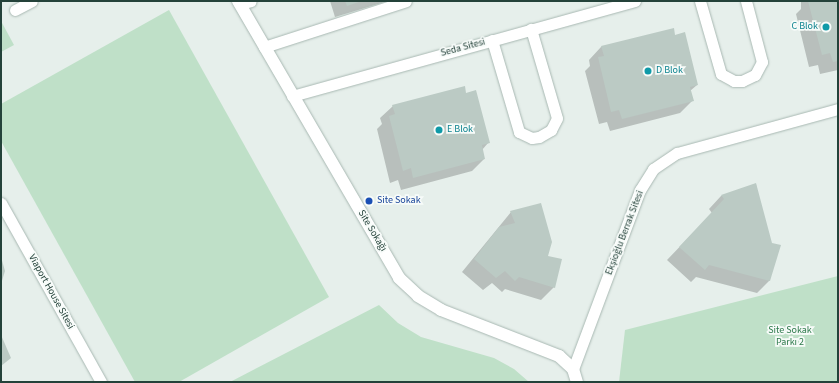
<!DOCTYPE html>
<meta charset="utf-8">
<style>
body{margin:0}
#map{position:relative;width:839px;height:383px;overflow:hidden;background:#e6efeb;font-family:"Source Sans 3",sans-serif}
div>[style]{position:absolute}
.green>*{inset:0;background:#bfe0c8}
.shadow>*{inset:0;background:#0003}
.building>*{inset:0;background:#bbcac4}
.roads{filter:drop-shadow(0 0 1px #a8b8b2) drop-shadow(0 0 1px #a8b8b2)}
.lane>*{height:11px;margin:-5.5px;padding:0 5.5px;transform-origin:5.5px;border-radius:5.5px;background:#fff}
.street>*{height:12px;margin:-6px;padding:0 6px;transform-origin:6px;border-radius:6px;background:#fff}
.dots>*{width:11px;height:11px;translate:-50% -50%;box-sizing:border-box;border:2px solid #f7fbf9;border-radius:50%}
span{translate:-50% -50%;white-space:nowrap;text-align:center;line-height:1.15;-webkit-text-stroke:3.5px #f7fbf9;paint-order:stroke}
.culture-label{font-size:10px;color:#0d838f}
.right{translate:-100% -50%;text-align:right}
.left{translate:0 -50%;text-align:left}
.street-label{font-size:10px;color:#24423a}
.transit-label{font-size:10px;color:#164399}
.park-label{font-size:10px;color:#2d7a4b}
.frame{position:absolute;inset:0;border:2px solid #24423a;pointer-events:none}
</style>
<div id="map">
<div class="green">
<div style="clip-path:polygon(169px 10px,329px 297px,179px 382px,135px 382px,1px 141px,1px 104px)"></div>
<div style="clip-path:polygon(1px 21px,14px 45px,1px 52px)"></div>
<div style="clip-path:polygon(838px 276px,838px 382px,619px 382px,625px 330px)"></div>
<div style="clip-path:polygon(379px 305px,398px 323px,421px 337px,494px 358px,514px 369px,529px 382px,230px 382px)"></div>
</div>
<div class="shadow">
<div style="clip-path:polygon(330px 1px,388px 1px,335px 17px)"></div>
<div style="clip-path:polygon(801px 1px,838px 1px,838px 70px,820px 74px,818px 65px,809px 67px,796px 14px,801px 9px)"></div>
<div style="clip-path:polygon(675px 36px,697px 85px,690px 91px,693px 100px,680px 113px,610px 131px,607px 122px,599px 124px,585px 71px,590px 66px,589px 60px,601px 47px)"></div>
<div style="clip-path:polygon(466px 94px,488px 143px,482px 150px,484px 159px,472px 171px,401px 190px,398px 180px,390px 183px,377px 129px,382px 124px,380px 118px,393px 106px)"></div>
<div style="clip-path:polygon(756px 184px,770px 280px,757px 293px,696px 277px,691px 282px,667px 260px,712px 213px,709px 209px,721px 196px)"></div>
<div style="clip-path:polygon(511px 212px,547px 257px,554px 287px,541px 300px,505px 289px,502px 292px,492px 283px,483px 290px,462px 272px)"></div>
</div>
<div class="building">
<div style="clip-path:polygon(345px 1px,362px 1px,347px 6px)"></div>
<div style="clip-path:polygon(808px 1px,838px 1px,838px 61px,833px 62px,830px 53px,822px 55px)"></div>
<div style="clip-path:polygon(674px 28px,675px 35px,685px 32px,698px 85px,690px 87px,694px 101px,622px 119px,619px 110px,611px 112px,598px 57px,604px 56px,601px 46px)"></div>
<div style="clip-path:polygon(465px 86px,466px 93px,476px 90px,490px 143px,482px 145px,485px 159px,413px 178px,411px 168px,403px 171px,389px 116px,395px 114px,392px 105px)"></div>
<div style="clip-path:polygon(756px 183px,772px 243px,781px 245px,770px 281px,709px 265px,705px 270px,679px 247px,724px 199px,721px 195px)"></div>
<div style="clip-path:polygon(541px 203px,552px 242px,548px 256px,562px 259px,555px 288px,519px 277px,515px 281px,505px 271px,496px 278px,474px 259px,499px 227px,515px 223px,510px 211px)"></div>
<div style="clip-path:polygon(1px 257px,5px 271px,1px 284px)"></div>
<div style="clip-path:polygon(1px 335px,11px 358px,1px 366px)"></div>
</div>
<div class="roads">
<div class="lane">
<div style="left:700px;top:1px;width:76px;rotate:74deg"></div>
<div style="left:721px;top:74px;width:15px;rotate:28deg"></div>
<div style="left:734px;top:81px;width:8px"></div>
<div style="left:742px;top:81px;width:14px;rotate:-25deg"></div>
<div style="left:755px;top:75px;width:15px;rotate:-62deg"></div>
<div style="left:762px;top:62px;width:63px;rotate:-104.7deg"></div>
<div style="left:240px;top:4px;width:11px;rotate:-15deg"></div>
<div style="left:15px;top:10px;width:19px;rotate:-28deg"></div>
<div style="left:492px;top:40px;width:96px;rotate:73.6deg"></div>
<div style="left:519px;top:132px;width:14px;rotate:25deg"></div>
<div style="left:532px;top:138px;width:7px;rotate:-8deg"></div>
<div style="left:539px;top:137px;width:14px;rotate:-30deg"></div>
<div style="left:551px;top:130px;width:13px;rotate:-63deg"></div>
<div style="left:557px;top:118px;width:93px;rotate:-106.3deg"></div>
<div style="left:264px;top:47px;width:149px;rotate:-17.9deg"></div>
<div style="left:292px;top:96px;width:356px;rotate:-15.5deg"></div>
<div style="left:1px;top:203px;width:205px;rotate:60.8deg"></div>
<div style="left:573px;top:369px;width:191px;rotate:-69.5deg"></div>
<div style="left:640px;top:190px;width:25px;rotate:-58deg"></div>
<div style="left:653px;top:169px;width:29px;rotate:-34deg"></div>
<div style="left:677px;top:153px;width:167px;rotate:-15.3deg"></div>
</div>
<div class="street">
<div style="left:238px;top:1px;width:320px;rotate:59.8deg"></div>
<div style="left:399px;top:278px;width:26px;rotate:43deg"></div>
<div style="left:418px;top:296px;width:27px;rotate:31deg"></div>
<div style="left:441px;top:310px;width:127px;rotate:21.3deg"></div>
<div style="left:559px;top:356px;width:19px;rotate:43deg"></div>
<div style="left:573px;top:369px;width:14px;rotate:73deg"></div>
</div>
</div>
<div class="dots">
<div style="left:826px;top:27px;background:#0f9aa8"></div>
<div style="left:648px;top:71px;background:#0f9aa8"></div>
<div style="left:439px;top:130px;background:#0f9aa8"></div>
<div style="left:369px;top:201px;background:#1a4fb4"></div>
</div>
<div class="culture-label">
<span class="right" style="left:818px;top:27px">C Blok</span>
<span class="left" style="left:656px;top:71px">D Blok</span>
<span class="left" style="left:447px;top:130px">E Blok</span>
</div>
<div class="street-label">
<span style="left:463px;top:48px;rotate:-15deg">Seda Sitesi</span>
<span style="left:372px;top:231px;rotate:59deg">Site Sokağı</span>
<span style="left:625px;top:233px;rotate:-69deg">Ekşioğlu Berrak Sitesi</span>
<span style="left:51px;top:292px;rotate:61deg">Viaport House Sitesi</span>
</div>
<div class="transit-label">
<span class="left" style="left:377px;top:201px">Site Sokak</span>
</div>
<div class="park-label">
<span style="left:790px;top:336px">Site Sokak<br>Parkı 2</span>
</div>
<div class="frame"></div>
</div>
